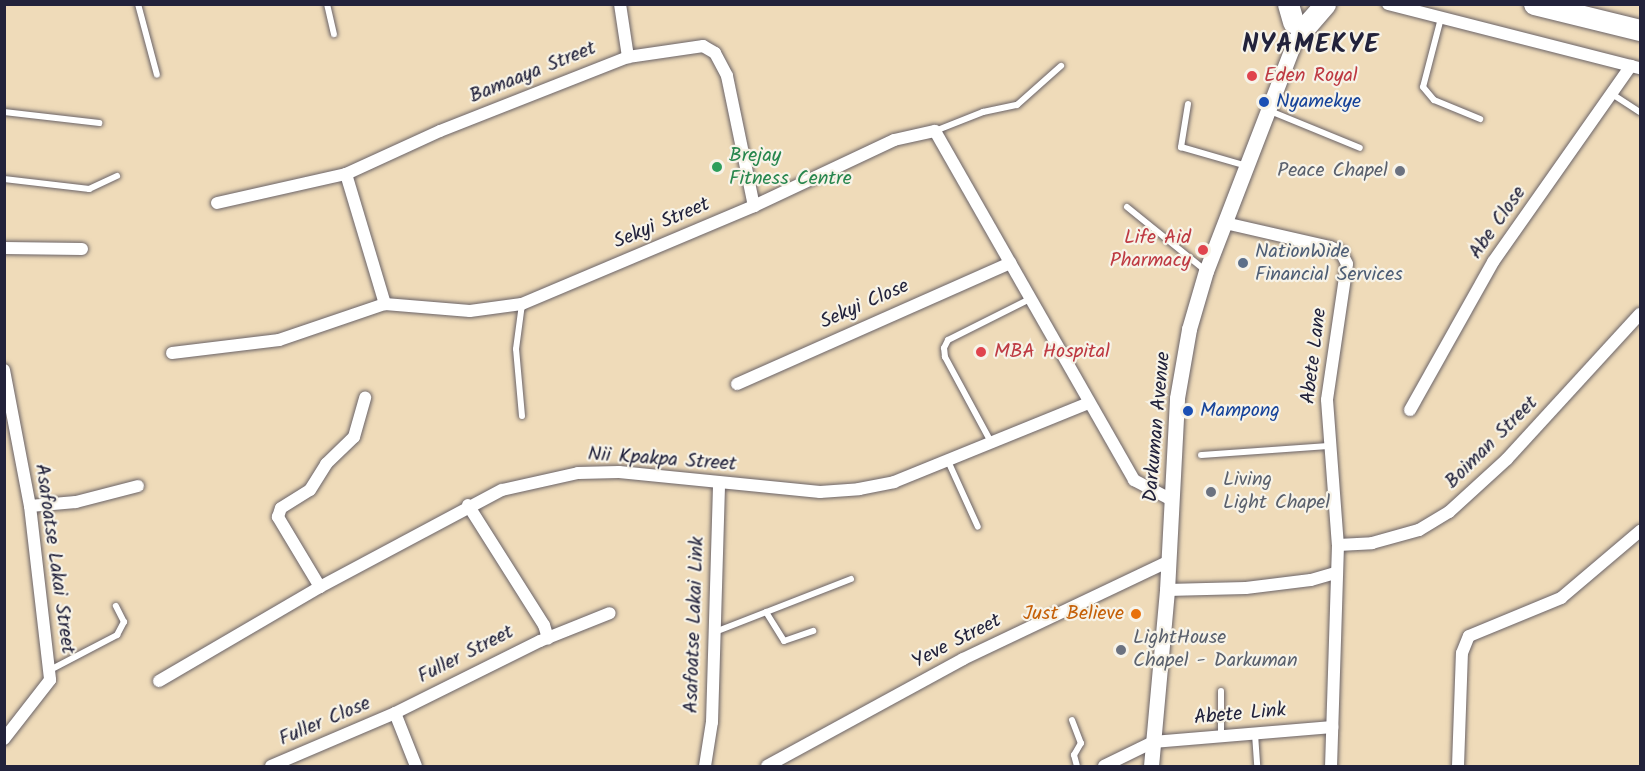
<!DOCTYPE html>
<style>
body{margin:0}
#map{position:relative;width:1645px;height:771px;overflow:hidden;background:#efdbb9;font-family:Kalam,sans-serif}
div>[style]{position:absolute}
.roads{filter:drop-shadow(0 0 2px #6a6367) drop-shadow(0 0 2px #6a6367)}
.service>*{height:6px;margin:-3px;padding:0 3px;transform-origin:3px;border-radius:3px;background:#fff}
.minor>*{height:12px;margin:-6px;padding:0 6px;transform-origin:6px;border-radius:6px;background:#fff}
.tertiary>*{height:15px;margin:-7.5px;padding:0 7.5px;transform-origin:7.5px;border-radius:7.5px;background:#fff}
.trunk>*{height:21px;margin:-10.5px;padding:0 10.5px;transform-origin:10.5px;border-radius:10.5px;background:#fff}
.dots>*{width:16px;height:16px;translate:-50% -50%;box-sizing:border-box;border:3px solid #f7f3e8;border-radius:50%}
span{translate:-50% -50%;white-space:nowrap;text-align:center;line-height:1.15;-webkit-text-stroke:4.5px #f7f3e8;paint-order:stroke}
.street-label{font-size:20px;color:#22223b}
.health-label{font-size:20px;color:#be3a42}
.left{translate:0 -50%;text-align:left}
.right{translate:-100% -50%;text-align:right}
.transit-label{font-size:20px;color:#164399}
.leisure-label{font-size:20px;color:#27864d}
.worship-label{font-size:20px;color:#5b616d}
.service-label{font-size:20px;color:#4e5e75}
.food-label{font-size:20px;color:#c56008}
.district-label{font-size:26px;color:#22223b;font-weight:700;letter-spacing:1.5px}
.frame{position:absolute;inset:0;border:6px solid #22223b;pointer-events:none}
</style>
<div id="map">
<div class="roads">
<div class="service">
<div style="left:138px;top:4px;width:73px;rotate:75deg"></div>
<div style="left:327px;top:4px;width:31px;rotate:77deg"></div>
<div style="left:1441px;top:18px;width:71px;rotate:104.6deg"></div>
<div style="left:1423px;top:87px;width:17px;rotate:50deg"></div>
<div style="left:1434px;top:100px;width:50px;rotate:22.4deg"></div>
<div style="left:1612px;top:94px;width:33px;rotate:33deg"></div>
<div style="left:1188px;top:104px;width:44px;rotate:99.2deg"></div>
<div style="left:1181px;top:147px;width:69px;rotate:16.1deg"></div>
<div style="left:1270px;top:111px;width:97px;rotate:22.3deg"></div>
<div style="left:4px;top:112px;width:96px;rotate:6.6deg"></div>
<div style="left:935px;top:131px;width:52px;rotate:-21.6deg"></div>
<div style="left:983px;top:112px;width:35px;rotate:-12deg"></div>
<div style="left:1017px;top:105px;width:59px;rotate:-41.6deg"></div>
<div style="left:4px;top:179px;width:86px;rotate:6.7deg"></div>
<div style="left:89px;top:189px;width:31px;rotate:-25deg"></div>
<div style="left:1127px;top:207px;width:102px;rotate:39deg"></div>
<div style="left:522px;top:416px;width:67px;rotate:-95.1deg"></div>
<div style="left:516px;top:349px;width:45px;rotate:-82.4deg"></div>
<div style="left:991px;top:442px;width:97px;rotate:-118.4deg"></div>
<div style="left:945px;top:357px;width:9px;rotate:-96deg"></div>
<div style="left:944px;top:348px;width:9px;rotate:-63deg"></div>
<div style="left:948px;top:340px;width:92px;rotate:-26.6deg"></div>
<div style="left:1201px;top:455px;width:128px;rotate:-4deg"></div>
<div style="left:948px;top:461px;width:72px;rotate:65.6deg"></div>
<div style="left:766px;top:612px;width:34px;rotate:58deg"></div>
<div style="left:784px;top:641px;width:31px;rotate:-19deg"></div>
<div style="left:715px;top:632px;width:146px;rotate:-21.3deg"></div>
<div style="left:50px;top:670px;width:76px;rotate:-27.6deg"></div>
<div style="left:117px;top:635px;width:15px;rotate:-62deg"></div>
<div style="left:124px;top:622px;width:18px;rotate:-117deg"></div>
<div style="left:1072px;top:720px;width:25px;rotate:69deg"></div>
<div style="left:1081px;top:743px;width:14px;rotate:120deg"></div>
<div style="left:1074px;top:755px;width:11px;rotate:75deg"></div>
<div style="left:1255px;top:734px;width:32px;rotate:86deg"></div>
<div style="left:1221px;top:736px;width:45px;rotate:-90deg"></div>
</div>
<div class="minor">
<div style="left:620px;top:4px;width:54px;rotate:81.4deg"></div>
<div style="left:1388px;top:4px;width:260px;rotate:14.3deg"></div>
<div style="left:346px;top:174px;width:136px;rotate:73.3deg"></div>
<div style="left:217px;top:203px;width:132px;rotate:-12.7deg"></div>
<div style="left:346px;top:174px;width:103px;rotate:-24.6deg"></div>
<div style="left:440px;top:131px;width:202px;rotate:-21.5deg"></div>
<div style="left:628px;top:57px;width:76px;rotate:-8.3deg"></div>
<div style="left:703px;top:46px;width:14px;rotate:30deg"></div>
<div style="left:715px;top:53px;width:26px;rotate:62deg"></div>
<div style="left:727px;top:76px;width:133px;rotate:78.3deg"></div>
<div style="left:1225px;top:223px;width:108px;rotate:12.9deg"></div>
<div style="left:1330px;top:247px;width:12px;rotate:24deg"></div>
<div style="left:1341px;top:252px;width:13px;rotate:63deg"></div>
<div style="left:1347px;top:264px;width:137px;rotate:98.4deg"></div>
<div style="left:1327px;top:400px;width:145px;rotate:85.7deg"></div>
<div style="left:1338px;top:545px;width:221px;rotate:91.8deg"></div>
<div style="left:4px;top:248px;width:78px;rotate:0.7deg"></div>
<div style="left:172px;top:353px;width:108px;rotate:-6.9deg"></div>
<div style="left:279px;top:340px;width:112px;rotate:-18.8deg"></div>
<div style="left:385px;top:304px;width:85px;rotate:4.7deg"></div>
<div style="left:470px;top:311px;width:52px;rotate:-7.7deg"></div>
<div style="left:522px;top:304px;width:252px;rotate:-22.9deg"></div>
<div style="left:754px;top:206px;width:155px;rotate:-25.2deg"></div>
<div style="left:894px;top:140px;width:42px;rotate:-12.4deg"></div>
<div style="left:935px;top:131px;width:402px;rotate:60.3deg"></div>
<div style="left:1134px;top:480px;width:43px;rotate:27.8deg"></div>
<div style="left:4px;top:370px;width:138px;rotate:79.2deg"></div>
<div style="left:30px;top:506px;width:175px;rotate:83.4deg"></div>
<div style="left:50px;top:680px;width:75px;rotate:127.9deg"></div>
<div style="left:737px;top:384px;width:299px;rotate:-23.9deg"></div>
<div style="left:1410px;top:410px;width:170px;rotate:-60.7deg"></div>
<div style="left:1493px;top:262px;width:240px;rotate:-54.9deg"></div>
<div style="left:468px;top:505px;width:142px;rotate:57.7deg"></div>
<div style="left:544px;top:625px;width:14px;rotate:73deg"></div>
<div style="left:30px;top:506px;width:46px;rotate:-5deg"></div>
<div style="left:76px;top:502px;width:64px;rotate:-14.5deg"></div>
<div style="left:1338px;top:545px;width:34px;rotate:-3deg"></div>
<div style="left:1372px;top:543px;width:49px;rotate:-15.5deg"></div>
<div style="left:1419px;top:530px;width:35px;rotate:-31deg"></div>
<div style="left:1449px;top:512px;width:79px;rotate:-42.4deg"></div>
<div style="left:1507px;top:459px;width:197px;rotate:-47.5deg"></div>
<div style="left:320px;top:587px;width:82px;rotate:-121deg"></div>
<div style="left:278px;top:517px;width:9px;rotate:-72deg"></div>
<div style="left:281px;top:508px;width:34px;rotate:-32deg"></div>
<div style="left:310px;top:490px;width:31px;rotate:-58deg"></div>
<div style="left:326px;top:464px;width:39px;rotate:-44deg"></div>
<div style="left:354px;top:437px;width:41px;rotate:-74.2deg"></div>
<div style="left:1167px;top:590px;width:79px;rotate:-1.5deg"></div>
<div style="left:1246px;top:588px;width:65px;rotate:-7deg"></div>
<div style="left:1311px;top:580px;width:26px;rotate:-16deg"></div>
<div style="left:159px;top:681px;width:186px;rotate:-30.3deg"></div>
<div style="left:320px;top:587px;width:206px;rotate:-28.1deg"></div>
<div style="left:502px;top:490px;width:78px;rotate:-12.6deg"></div>
<div style="left:578px;top:473px;width:41px;rotate:-1.4deg"></div>
<div style="left:619px;top:472px;width:202px;rotate:5.7deg"></div>
<div style="left:820px;top:492px;width:39px;rotate:-4deg"></div>
<div style="left:859px;top:489px;width:36px;rotate:-11deg"></div>
<div style="left:894px;top:482px;width:210px;rotate:-22.1deg"></div>
<div style="left:395px;top:713px;width:57px;rotate:68.4deg"></div>
<div style="left:271px;top:766px;width:135px;rotate:-23.1deg"></div>
<div style="left:395px;top:713px;width:162px;rotate:-26.4deg"></div>
<div style="left:540px;top:641px;width:75px;rotate:-21.8deg"></div>
<div style="left:705px;top:766px;width:45px;rotate:-81deg"></div>
<div style="left:712px;top:722px;width:238px;rotate:-88.3deg"></div>
<div style="left:767px;top:766px;width:223px;rotate:-28.6deg"></div>
<div style="left:963px;top:659px;width:228px;rotate:-25.4deg"></div>
<div style="left:1104px;top:766px;width:55px;rotate:-26.1deg"></div>
<div style="left:1153px;top:742px;width:180px;rotate:-4.8deg"></div>
<div style="left:1458px;top:766px;width:113px;rotate:-88deg"></div>
<div style="left:1462px;top:653px;width:18px;rotate:-68deg"></div>
<div style="left:1469px;top:636px;width:100px;rotate:-22.4deg"></div>
<div style="left:1561px;top:598px;width:104px;rotate:-40.3deg"></div>
</div>
<div class="tertiary">
<div style="left:1151px;top:766px;width:177px;rotate:-84.8deg"></div>
<div style="left:1167px;top:590px;width:192px;rotate:-87deg"></div>
<div style="left:1177px;top:398px;width:70px;rotate:-80.1deg"></div>
<div style="left:1189px;top:329px;width:60px;rotate:-73.7deg"></div>
<div style="left:1206px;top:271px;width:250px;rotate:-68.9deg"></div>
<div style="left:1296px;top:38px;width:24px;rotate:-57deg"></div>
</div>
<div class="trunk">
<div style="left:1288px;top:4px;width:19px;rotate:74deg"></div>
<div style="left:1534px;top:4px;width:109px;rotate:13.8deg"></div>
<div style="left:1306px;top:26px;width:29px;rotate:-49deg"></div>
</div>
</div>
<div class="dots">
<div style="left:1252px;top:76px;background:#e0444e"></div>
<div style="left:1264px;top:102px;background:#1a4fb4"></div>
<div style="left:717px;top:167px;background:#2e9e5b"></div>
<div style="left:1400px;top:171px;background:#6b7280"></div>
<div style="left:1203px;top:250px;background:#e0444e"></div>
<div style="left:1243px;top:263px;background:#5c6f8a"></div>
<div style="left:981px;top:352px;background:#e0444e"></div>
<div style="left:1188px;top:411px;background:#1a4fb4"></div>
<div style="left:1211px;top:492px;background:#6b7280"></div>
<div style="left:1136px;top:614px;background:#e8710a"></div>
<div style="left:1121px;top:650px;background:#6b7280"></div>
</div>
<div class="street-label">
<span style="left:533px;top:73px;rotate:-22deg">Bamaaya Street</span>
<span style="left:1498px;top:223px;rotate:-55deg">Abe Close</span>
<span style="left:662px;top:224px;rotate:-23deg">Sekyi Street</span>
<span style="left:865px;top:305px;rotate:-24deg">Sekyi Close</span>
<span style="left:1315px;top:356px;rotate:-83deg">Abete Lane</span>
<span style="left:1158px;top:427px;rotate:-85deg">Darkuman Avenue</span>
<span style="left:1492px;top:443px;rotate:-45deg">Boiman Street</span>
<span style="left:662px;top:460px;rotate:4deg">Nii Kpakpa Street</span>
<span style="left:54px;top:559px;rotate:82deg">Asafoatse Lakai Street</span>
<span style="left:695px;top:625px;rotate:-88deg">Asafoatse Lakai Link</span>
<span style="left:957px;top:642px;rotate:-27deg">Yeve Street</span>
<span style="left:466px;top:655px;rotate:-27deg">Fuller Street</span>
<span style="left:1240px;top:715px;rotate:-5deg">Abete Link</span>
<span style="left:325px;top:722px;rotate:-23deg">Fuller Close</span>
</div>
<div class="health-label">
<span class="left" style="left:1264px;top:76px">Eden Royal</span>
<span class="right" style="left:1191px;top:250px">Life Aid<br>Pharmacy</span>
<span class="left" style="left:994px;top:352px">MBA Hospital</span>
</div>
<div class="transit-label">
<span class="left" style="left:1276px;top:102px">Nyamekye</span>
<span class="left" style="left:1200px;top:411px">Mampong</span>
</div>
<div class="leisure-label">
<span class="left" style="left:729px;top:168px">Brejay<br>Fitness Centre</span>
</div>
<div class="worship-label">
<span class="right" style="left:1388px;top:171px">Peace Chapel</span>
<span class="left" style="left:1223px;top:492px">Living<br>Light Chapel</span>
<span class="left" style="left:1133px;top:650px">LightHouse<br>Chapel - Darkuman</span>
</div>
<div class="service-label">
<span class="left" style="left:1255px;top:264px">NationWide<br>Financial Services</span>
</div>
<div class="food-label">
<span class="right" style="left:1124px;top:614px">Just Believe</span>
</div>
<div class="district-label">
<span style="left:1311px;top:46px">NYAMEKYE</span>
</div>
<div class="frame"></div>
</div>
